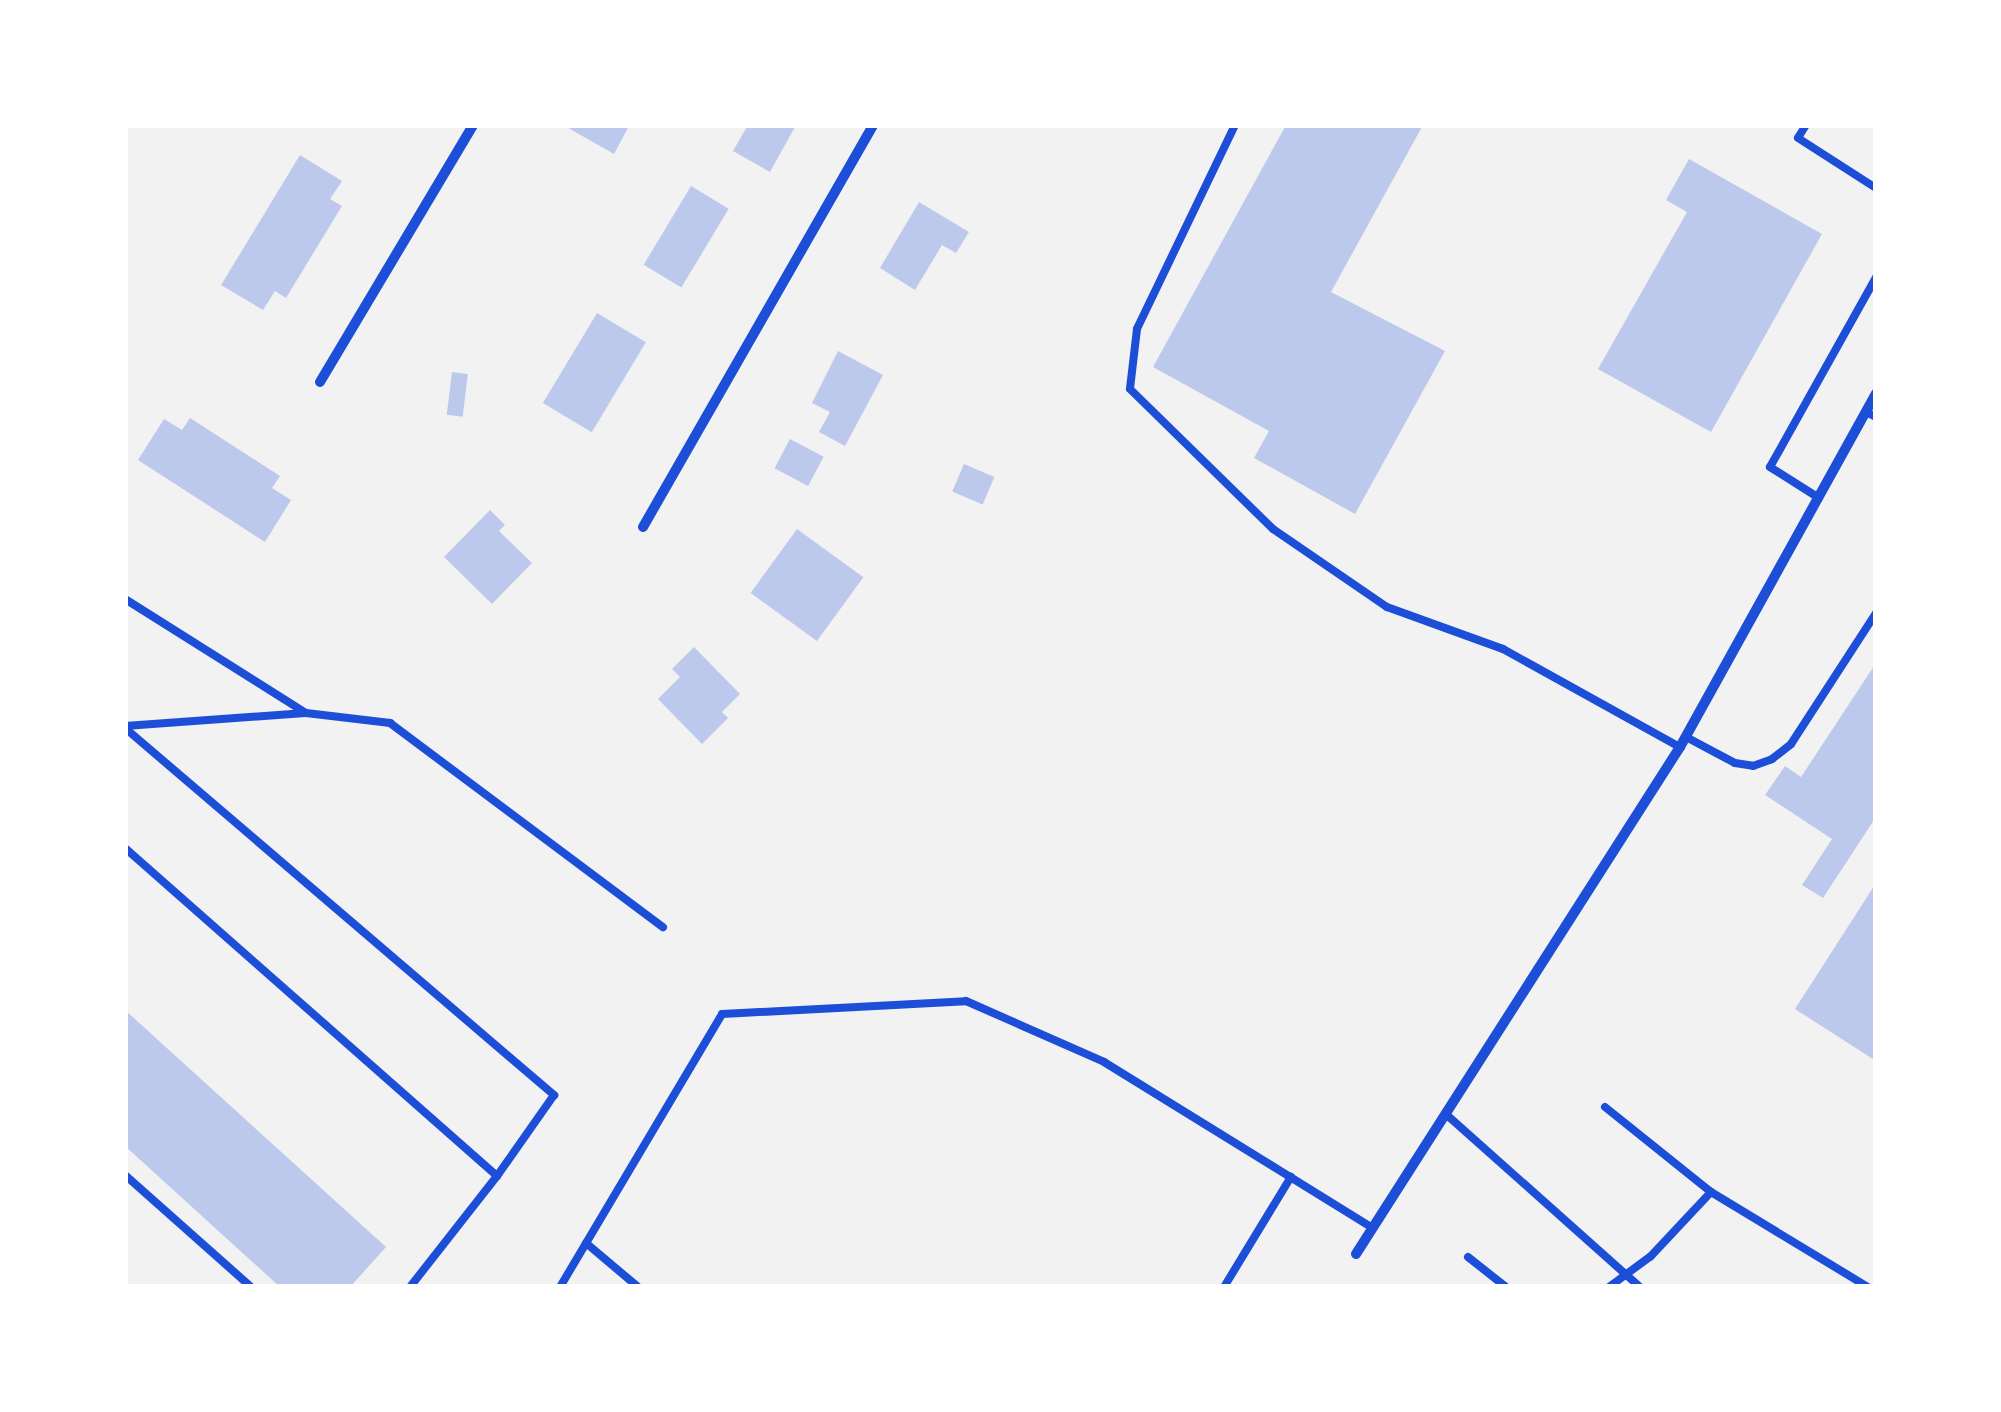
<!DOCTYPE html>
<style>
body{margin:0}
#map{position:relative;width:2001px;height:1412px;overflow:hidden;background:#f2f2f2;font-family:Helvetica,sans-serif}
div>[style]{position:absolute}
.building>*{inset:0;background:#bdc9ec;transform-origin:0 0}
.service>*{height:8px;margin:-4px;padding:0 4px;transform-origin:4px;border-radius:4px;background:#1d4ed8}
.minor>*{height:10px;margin:-5px;padding:0 5px;transform-origin:5px;border-radius:5px;background:#1d4ed8}
span{translate:-50% -50%;white-space:nowrap;text-align:center;line-height:1.15;-webkit-text-stroke:8px #fff;paint-order:stroke}
.frame{position:absolute;inset:0;border:128px solid #fff;pointer-events:none}
</style>
<div id="map">
<div class="building">
<div style="clip-path:polygon(563px 125px,627px 125px,629px 126px,614px 154px)"></div>
<div style="clip-path:polygon(748px 125px,796px 125px,770px 172px,733px 151px)"></div>
<div style="clip-path:polygon(1286px 125px,1423px 125px,1331px 292px,1445px 351px,1355px 514px,1254px 458px,1269px 431px,1153px 367px)"></div>
<div style="clip-path:polygon(300px 155px,342px 181px,330px 199px,342px 206px,286px 298px,275px 291px,263px 310px,221px 285px)"></div>
<div style="clip-path:polygon(1689px 159px,1822px 234px,1711px 432px,1598px 369px,1687px 212px,1666px 200px)"></div>
<div style="left:691px;top:186px;width:44px;height:92px;rotate:31deg"></div>
<div style="clip-path:polygon(919px 202px,969px 232px,956px 253px,942px 245px,915px 290px,880px 268px)"></div>
<div style="left:597px;top:313px;width:57px;height:105px;rotate:31deg"></div>
<div style="clip-path:polygon(838px 351px,883px 375px,845px 446px,819px 432px,830px 412px,812px 403px)"></div>
<div style="left:452px;top:372px;width:16px;height:43px;rotate:7deg"></div>
<div style="clip-path:polygon(190px 418px,280px 476px,272px 488px,291px 500px,265px 542px,138px 460px,164px 419px,182px 430px)"></div>
<div style="left:790px;top:439px;width:38px;height:33px;rotate:28deg"></div>
<div style="left:964px;top:464px;width:33px;height:30px;rotate:23deg"></div>
<div style="clip-path:polygon(490px 510px,505px 525px,499px 531px,532px 563px,492px 604px,444px 557px)"></div>
<div style="left:797px;top:529px;width:82px;height:79px;rotate:36deg"></div>
<div style="clip-path:polygon(694px 647px,740px 694px,722px 712px,728px 718px,702px 744px,658px 699px,680px 677px,672px 669px)"></div>
<div style="clip-path:polygon(1876px 663px,1876px 817px,1823px 898px,1802px 885px,1832px 839px,1765px 795px,1785px 766px,1801px 777px)"></div>
<div style="clip-path:polygon(1876px 883px,1876px 1061px,1795px 1009px)"></div>
<div style="clip-path:polygon(125px 1010px,386px 1247px,350px 1287px,280px 1287px,125px 1146px)"></div>
</div>
<div class="service">
<div style="left:1235px;top:125px;width:226px;rotate:115.7deg"></div>
<div style="left:1137px;top:329px;width:60px;rotate:96.7deg"></div>
<div style="left:1130px;top:389px;width:200px;rotate:44.4deg"></div>
<div style="left:1273px;top:529px;width:138px;rotate:34.4deg"></div>
<div style="left:1387px;top:607px;width:123px;rotate:19.9deg"></div>
<div style="left:1503px;top:649px;width:202px;rotate:29deg"></div>
<div style="left:1806px;top:125px;width:15px;rotate:122deg"></div>
<div style="left:1798px;top:138px;width:93px;rotate:32.7deg"></div>
<div style="left:1866px;top:412px;width:11px;rotate:27deg"></div>
<div style="left:1819px;top:498px;width:58px;rotate:-147.7deg"></div>
<div style="left:1770px;top:467px;width:218px;rotate:-60.8deg"></div>
<div style="left:125px;top:599px;width:214px;rotate:32.2deg"></div>
<div style="left:125px;top:726px;width:181px;rotate:-4.1deg"></div>
<div style="left:306px;top:713px;width:85px;rotate:6.8deg"></div>
<div style="left:390px;top:723px;width:341px;rotate:36.8deg"></div>
<div style="left:125px;top:728px;width:565px;rotate:40.55deg"></div>
<div style="left:554px;top:1095px;width:99px;rotate:125.1deg"></div>
<div style="left:1686px;top:737px;width:55px;rotate:28deg"></div>
<div style="left:1735px;top:763px;width:18px;rotate:9deg"></div>
<div style="left:1753px;top:766px;width:20px;rotate:-20deg"></div>
<div style="left:1772px;top:759px;width:24px;rotate:-38deg"></div>
<div style="left:1791px;top:744px;width:156px;rotate:-57deg"></div>
<div style="left:125px;top:848px;width:496px;rotate:41.4deg"></div>
<div style="left:497px;top:1176px;width:141px;rotate:128.1deg"></div>
<div style="left:1605px;top:1107px;width:136px;rotate:38.7deg"></div>
<div style="left:1711px;top:1192px;width:88px;rotate:133.2deg"></div>
<div style="left:1651px;top:1256px;width:52px;rotate:143.6deg"></div>
<div style="left:1448px;top:1116px;width:257px;rotate:41.7deg"></div>
<div style="left:125px;top:1175px;width:169px;rotate:41.6deg"></div>
<div style="left:1711px;top:1192px;width:184px;rotate:31.2deg"></div>
<div style="left:586px;top:1243px;width:68px;rotate:40.2deg"></div>
<div style="left:1468px;top:1257px;width:48px;rotate:38.3deg"></div>
<div style="left:560px;top:1287px;width:317px;rotate:-59.3deg"></div>
<div style="left:722px;top:1014px;width:244px;rotate:-3deg"></div>
<div style="left:966px;top:1001px;width:151px;rotate:23.8deg"></div>
<div style="left:1104px;top:1062px;width:316px;rotate:31.7deg"></div>
<div style="left:1224px;top:1287px;width:129px;rotate:-58.7deg"></div>
</div>
<div class="minor">
<div style="left:320px;top:382px;width:299px;rotate:-59.2deg"></div>
<div style="left:643px;top:527px;width:463px;rotate:-60.2deg"></div>
<div style="left:1356px;top:1254px;width:602px;rotate:-57.42deg"></div>
<div style="left:1680px;top:747px;width:404px;rotate:-61deg"></div>
</div>
<div class="frame"></div>
</div>
